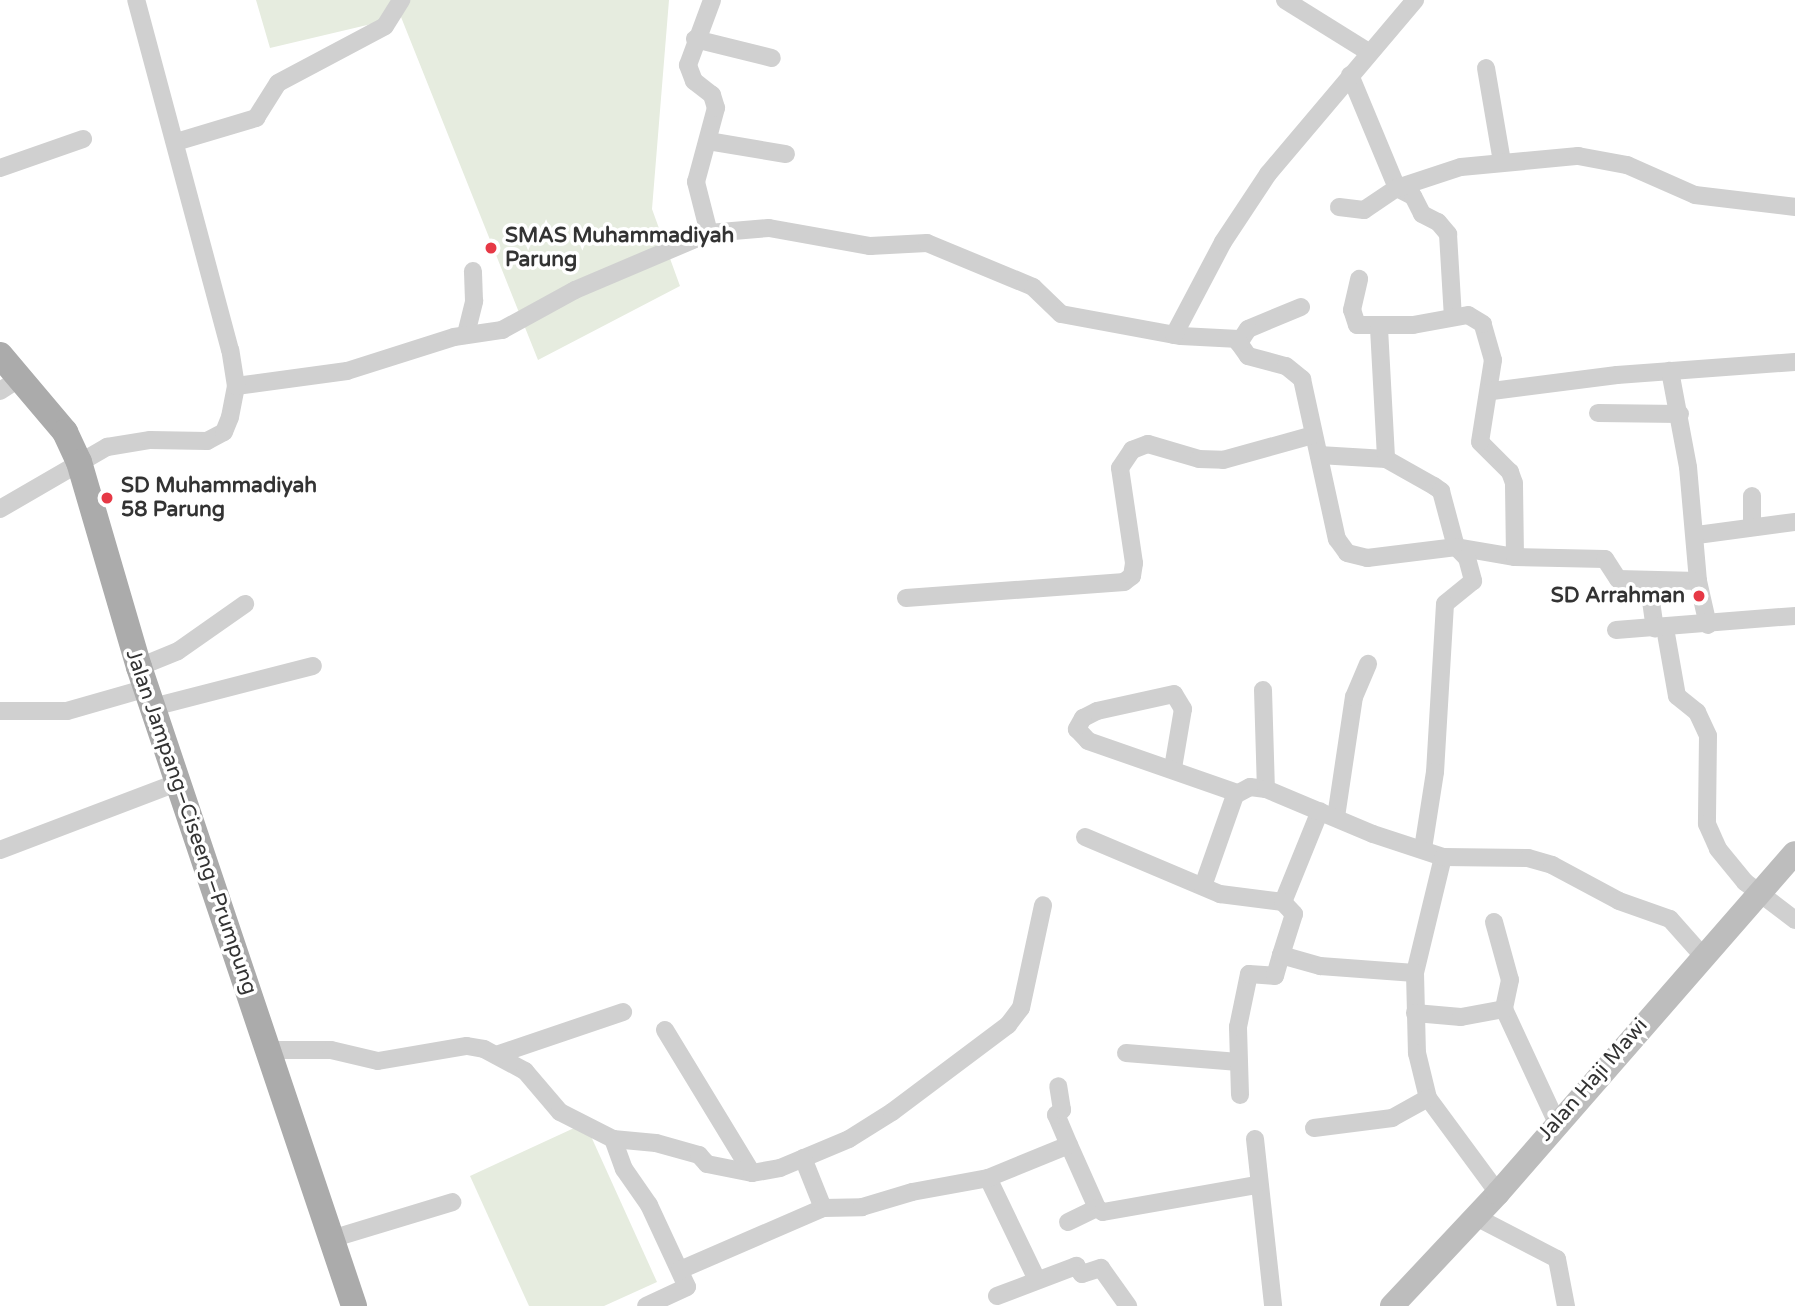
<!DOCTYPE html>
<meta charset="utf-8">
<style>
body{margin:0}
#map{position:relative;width:1795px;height:1306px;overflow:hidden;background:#fff;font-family:"Varela Round",sans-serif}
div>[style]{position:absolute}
.green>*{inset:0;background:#e6ecdf}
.street>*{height:18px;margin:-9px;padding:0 9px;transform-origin:9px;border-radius:9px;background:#d0d0d0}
.secondary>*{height:24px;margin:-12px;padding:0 12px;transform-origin:12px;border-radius:12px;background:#bdbdbd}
.primary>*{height:26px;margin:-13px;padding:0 13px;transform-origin:13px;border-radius:13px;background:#ababab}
.dots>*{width:19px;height:19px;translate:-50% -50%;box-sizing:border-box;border:4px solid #fff;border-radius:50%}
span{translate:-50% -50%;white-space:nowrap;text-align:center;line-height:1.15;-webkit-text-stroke:7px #fff;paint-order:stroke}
.poi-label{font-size:21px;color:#333;font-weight:700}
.left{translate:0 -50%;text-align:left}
.right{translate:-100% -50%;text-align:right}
.street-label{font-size:21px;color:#333}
</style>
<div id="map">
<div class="green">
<div style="clip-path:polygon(256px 0,669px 0,652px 209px,680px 286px,538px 360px,401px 17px,270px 48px)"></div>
<div style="clip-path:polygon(585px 1123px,657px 1282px,604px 1306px,529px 1306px,470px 1176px)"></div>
</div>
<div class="street">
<div style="left:1285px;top:0;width:100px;rotate:31.9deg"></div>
<div style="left:695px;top:39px;width:79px;rotate:13.9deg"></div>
<div style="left:1486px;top:68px;width:95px;rotate:80.3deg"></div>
<div style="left:1350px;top:75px;width:122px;rotate:67.4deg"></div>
<div style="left:1397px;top:188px;width:18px;rotate:27deg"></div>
<div style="left:1413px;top:196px;width:20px;rotate:63deg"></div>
<div style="left:1422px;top:214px;width:18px;rotate:27deg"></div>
<div style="left:1438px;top:222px;width:16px;rotate:50deg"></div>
<div style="left:1448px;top:234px;width:83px;rotate:86.6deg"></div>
<div style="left:708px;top:141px;width:79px;rotate:9.5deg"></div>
<div style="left:176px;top:142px;width:84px;rotate:-16.7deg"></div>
<div style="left:256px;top:118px;width:41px;rotate:-57.8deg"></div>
<div style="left:278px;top:83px;width:121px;rotate:-28deg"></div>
<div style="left:385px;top:26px;width:31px;rotate:-58deg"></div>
<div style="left:0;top:168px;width:88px;rotate:-19.3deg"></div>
<div style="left:1339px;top:207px;width:25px;rotate:7deg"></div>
<div style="left:1364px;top:210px;width:40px;rotate:-34deg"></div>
<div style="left:1397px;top:188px;width:67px;rotate:-18.2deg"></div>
<div style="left:1461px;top:167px;width:118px;rotate:-5.4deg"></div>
<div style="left:1578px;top:156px;width:50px;rotate:10.4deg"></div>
<div style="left:1627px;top:165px;width:74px;rotate:23.8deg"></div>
<div style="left:1695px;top:195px;width:101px;rotate:6.8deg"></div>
<div style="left:709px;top:233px;width:60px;rotate:-4.8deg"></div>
<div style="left:769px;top:228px;width:103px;rotate:10.1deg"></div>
<div style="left:870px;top:246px;width:57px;rotate:-3deg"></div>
<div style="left:927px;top:243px;width:115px;rotate:22.5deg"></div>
<div style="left:1033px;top:287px;width:39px;rotate:44deg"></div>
<div style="left:1061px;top:314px;width:122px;rotate:10.4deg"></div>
<div style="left:1181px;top:336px;width:58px;rotate:3deg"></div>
<div style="left:1301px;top:307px;width:57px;rotate:157.5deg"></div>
<div style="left:1248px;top:329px;width:17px;rotate:123deg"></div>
<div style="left:1239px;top:343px;width:16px;rotate:55deg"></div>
<div style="left:1248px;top:356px;width:39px;rotate:15deg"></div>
<div style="left:1286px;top:366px;width:21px;rotate:39deg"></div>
<div style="left:1302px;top:379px;width:164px;rotate:77.7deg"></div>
<div style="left:1337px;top:539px;width:17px;rotate:54deg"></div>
<div style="left:1347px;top:553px;width:21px;rotate:14deg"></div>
<div style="left:1367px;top:558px;width:90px;rotate:-7deg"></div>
<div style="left:1456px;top:547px;width:60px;rotate:9.6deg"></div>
<div style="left:1515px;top:557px;width:74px;rotate:-90.8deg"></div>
<div style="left:1514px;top:483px;width:12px;rotate:-110deg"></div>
<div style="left:1510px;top:472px;width:42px;rotate:-135deg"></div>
<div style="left:1480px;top:442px;width:83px;rotate:-81deg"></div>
<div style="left:1493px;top:360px;width:37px;rotate:-106deg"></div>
<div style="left:1483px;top:324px;width:17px;rotate:-149deg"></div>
<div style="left:1468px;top:315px;width:56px;rotate:169.7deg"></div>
<div style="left:1413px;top:325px;width:56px;rotate:180deg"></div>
<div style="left:1357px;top:325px;width:16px;rotate:-108deg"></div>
<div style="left:1352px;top:310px;width:32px;rotate:-77deg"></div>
<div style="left:1379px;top:328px;width:131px;rotate:86.9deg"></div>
<div style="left:466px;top:334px;width:34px;rotate:-76deg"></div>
<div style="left:474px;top:301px;width:30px;rotate:-92deg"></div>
<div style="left:1174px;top:335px;width:105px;rotate:-62.2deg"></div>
<div style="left:1223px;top:242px;width:82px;rotate:-56.5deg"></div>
<div style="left:1268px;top:174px;width:228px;rotate:-49.8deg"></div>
<div style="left:236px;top:386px;width:112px;rotate:-7.7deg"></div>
<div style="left:347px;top:371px;width:112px;rotate:-17.6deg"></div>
<div style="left:454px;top:337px;width:49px;rotate:-8.3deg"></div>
<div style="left:502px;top:330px;width:83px;rotate:-28.7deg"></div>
<div style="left:575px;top:290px;width:146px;rotate:-23deg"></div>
<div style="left:709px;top:233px;width:53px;rotate:-104.3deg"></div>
<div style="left:696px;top:182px;width:77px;rotate:-74.9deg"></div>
<div style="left:716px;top:108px;width:14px;rotate:-107deg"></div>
<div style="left:712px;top:95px;width:23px;rotate:-142deg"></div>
<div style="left:694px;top:81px;width:17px;rotate:-111deg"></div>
<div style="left:688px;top:65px;width:69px;rotate:-69.7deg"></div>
<div style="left:0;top:391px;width:24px;rotate:-33deg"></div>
<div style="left:1492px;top:391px;width:126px;rotate:-7.3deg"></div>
<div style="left:1617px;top:375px;width:178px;rotate:-4.2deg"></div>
<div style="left:1598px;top:413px;width:82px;rotate:0.7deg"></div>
<div style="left:1319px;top:455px;width:67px;rotate:3.4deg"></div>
<div style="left:1386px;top:459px;width:55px;rotate:29.4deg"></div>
<div style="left:1434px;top:486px;width:9px;rotate:36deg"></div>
<div style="left:1441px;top:491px;width:58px;rotate:75deg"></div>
<div style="left:1456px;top:547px;width:16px;rotate:45deg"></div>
<div style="left:1467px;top:558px;width:24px;rotate:75deg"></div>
<div style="left:1473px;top:581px;width:36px;rotate:141deg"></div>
<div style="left:1445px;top:604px;width:168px;rotate:93.4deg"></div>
<div style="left:1435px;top:772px;width:78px;rotate:98.9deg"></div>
<div style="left:1752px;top:496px;width:31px;rotate:90deg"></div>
<div style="left:0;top:509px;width:124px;rotate:-30.1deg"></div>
<div style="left:107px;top:447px;width:44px;rotate:-9.2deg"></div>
<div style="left:150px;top:440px;width:57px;rotate:1deg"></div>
<div style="left:207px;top:441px;width:19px;rotate:-28deg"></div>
<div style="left:224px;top:432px;width:16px;rotate:-68deg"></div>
<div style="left:230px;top:417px;width:32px;rotate:-79deg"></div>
<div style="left:236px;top:386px;width:36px;rotate:-99deg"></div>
<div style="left:230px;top:350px;width:362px;rotate:-105deg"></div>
<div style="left:1697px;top:535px;width:99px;rotate:-7.6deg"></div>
<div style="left:1515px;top:557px;width:90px;rotate:1.3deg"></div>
<div style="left:1605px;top:559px;width:24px;rotate:57deg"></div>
<div style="left:1618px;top:579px;width:80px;rotate:1.4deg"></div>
<div style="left:1698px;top:581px;width:114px;rotate:-95deg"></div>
<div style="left:1688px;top:467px;width:98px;rotate:-100.6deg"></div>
<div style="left:1648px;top:580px;width:49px;rotate:81.9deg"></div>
<div style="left:1698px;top:581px;width:45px;rotate:77.2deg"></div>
<div style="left:906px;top:598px;width:219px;rotate:-4.2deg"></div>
<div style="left:1124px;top:582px;width:10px;rotate:-37deg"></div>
<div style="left:1132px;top:576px;width:13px;rotate:-81deg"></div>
<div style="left:1134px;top:563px;width:96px;rotate:-98.4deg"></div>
<div style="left:1120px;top:468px;width:22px;rotate:-56deg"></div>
<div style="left:1132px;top:450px;width:17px;rotate:-21deg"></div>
<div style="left:1148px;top:444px;width:53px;rotate:16.4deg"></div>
<div style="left:1199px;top:459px;width:24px;rotate:2deg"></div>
<div style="left:1223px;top:460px;width:93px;rotate:-15.5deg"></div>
<div style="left:1665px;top:628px;width:69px;rotate:80deg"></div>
<div style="left:1677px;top:696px;width:26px;rotate:39deg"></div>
<div style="left:1697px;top:712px;width:26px;rotate:65deg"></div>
<div style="left:1708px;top:736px;width:88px;rotate:90.7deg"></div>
<div style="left:1707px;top:824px;width:27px;rotate:66deg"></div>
<div style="left:1718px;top:849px;width:43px;rotate:50.7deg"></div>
<div style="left:1745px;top:882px;width:63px;rotate:37.2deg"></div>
<div style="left:1616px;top:630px;width:180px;rotate:-4.5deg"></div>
<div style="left:139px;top:667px;width:42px;rotate:-22.3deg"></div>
<div style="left:178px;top:651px;width:82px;rotate:-35deg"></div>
<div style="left:1263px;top:690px;width:99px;rotate:88.3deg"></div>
<div style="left:153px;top:707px;width:165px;rotate:-14.4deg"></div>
<div style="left:0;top:711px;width:67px"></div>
<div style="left:67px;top:711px;width:83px;rotate:-16deg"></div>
<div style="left:1173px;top:768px;width:60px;rotate:-80.4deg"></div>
<div style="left:1183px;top:709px;width:17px;rotate:-121deg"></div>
<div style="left:1174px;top:694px;width:79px;rotate:167.6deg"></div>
<div style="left:1097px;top:711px;width:16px;rotate:153deg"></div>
<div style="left:1083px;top:718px;width:13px;rotate:119deg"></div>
<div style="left:1077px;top:729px;width:16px;rotate:47deg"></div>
<div style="left:1088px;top:741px;width:158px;rotate:19.2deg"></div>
<div style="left:1336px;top:817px;width:121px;rotate:-81.5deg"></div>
<div style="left:1354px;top:697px;width:36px;rotate:-67deg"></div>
<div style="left:1085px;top:837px;width:147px;rotate:22.9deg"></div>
<div style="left:1220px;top:894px;width:64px;rotate:7.2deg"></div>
<div style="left:1283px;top:902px;width:98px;rotate:-67.9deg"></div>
<div style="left:0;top:850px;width:191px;rotate:-20.8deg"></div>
<div style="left:1443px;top:857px;width:119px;rotate:103.6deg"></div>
<div style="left:1415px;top:973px;width:80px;rotate:88.6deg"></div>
<div style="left:1417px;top:1053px;width:46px;rotate:76.3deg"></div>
<div style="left:1428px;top:1098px;width:118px;rotate:53.6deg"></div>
<div style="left:1203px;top:886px;width:96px;rotate:-70.6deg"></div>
<div style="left:1235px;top:795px;width:17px;rotate:-28deg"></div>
<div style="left:1250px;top:787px;width:16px;rotate:7deg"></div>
<div style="left:1266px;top:789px;width:116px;rotate:22.8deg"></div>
<div style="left:1373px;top:834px;width:74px;rotate:18.2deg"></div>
<div style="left:1443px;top:857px;width:85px;rotate:0.7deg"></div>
<div style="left:1528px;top:858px;width:25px;rotate:16deg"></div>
<div style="left:1552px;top:865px;width:76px;rotate:28.2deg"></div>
<div style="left:1619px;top:901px;width:54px;rotate:19.4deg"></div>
<div style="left:1670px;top:919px;width:48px;rotate:48.4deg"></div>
<div style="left:1494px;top:922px;width:60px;rotate:74.6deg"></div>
<div style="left:1510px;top:980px;width:30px;rotate:102deg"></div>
<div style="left:1281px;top:955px;width:43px;rotate:-72.4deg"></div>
<div style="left:1294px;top:914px;width:16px;rotate:-133deg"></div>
<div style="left:1504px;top:1009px;width:123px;rotate:65.1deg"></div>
<div style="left:1415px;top:1013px;width:46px;rotate:5deg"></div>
<div style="left:1461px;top:1017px;width:44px;rotate:-10.5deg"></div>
<div style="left:665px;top:1030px;width:167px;rotate:58.7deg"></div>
<div style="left:268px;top:1050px;width:63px"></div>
<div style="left:331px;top:1050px;width:48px;rotate:13.2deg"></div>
<div style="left:378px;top:1061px;width:90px;rotate:-9.6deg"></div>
<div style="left:467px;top:1046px;width:17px;rotate:10deg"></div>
<div style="left:484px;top:1049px;width:47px;rotate:28.2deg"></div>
<div style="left:525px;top:1071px;width:54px;rotate:49.5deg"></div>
<div style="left:560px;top:1112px;width:59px;rotate:27deg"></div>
<div style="left:613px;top:1139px;width:43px;rotate:5.3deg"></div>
<div style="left:656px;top:1143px;width:45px;rotate:15.6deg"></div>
<div style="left:699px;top:1155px;width:12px;rotate:48deg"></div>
<div style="left:707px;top:1164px;width:46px;rotate:11.3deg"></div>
<div style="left:752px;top:1173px;width:28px;rotate:-10deg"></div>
<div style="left:780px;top:1168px;width:75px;rotate:-22.8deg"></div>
<div style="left:849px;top:1139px;width:51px;rotate:-32.1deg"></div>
<div style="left:892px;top:1112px;width:145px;rotate:-36.9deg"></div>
<div style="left:1008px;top:1025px;width:21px;rotate:-53deg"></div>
<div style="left:1021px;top:1008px;width:105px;rotate:-77.9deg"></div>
<div style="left:1126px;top:1053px;width:113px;rotate:4.6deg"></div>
<div style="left:499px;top:1054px;width:131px;rotate:-18.7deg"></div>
<div style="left:1240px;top:1095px;width:68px;rotate:-91.7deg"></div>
<div style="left:1238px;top:1027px;width:54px;rotate:-78.3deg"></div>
<div style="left:1249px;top:974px;width:26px;rotate:4deg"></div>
<div style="left:1275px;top:976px;width:22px;rotate:-74deg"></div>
<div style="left:1281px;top:955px;width:41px;rotate:15.8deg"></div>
<div style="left:1320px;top:966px;width:95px;rotate:4.2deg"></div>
<div style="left:1314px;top:1128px;width:79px;rotate:-7.3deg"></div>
<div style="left:1392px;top:1118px;width:41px;rotate:-29.1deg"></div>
<div style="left:613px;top:1139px;width:32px;rotate:70deg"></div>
<div style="left:624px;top:1169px;width:44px;rotate:55.2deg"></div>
<div style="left:649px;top:1205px;width:90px;rotate:65.1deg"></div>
<div style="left:687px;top:1287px;width:45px;rotate:155.1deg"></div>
<div style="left:1255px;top:1139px;width:168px;rotate:83.8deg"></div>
<div style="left:1069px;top:1145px;width:69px;rotate:66deg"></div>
<div style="left:803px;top:1158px;width:54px;rotate:68.2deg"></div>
<div style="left:988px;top:1178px;width:113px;rotate:64.3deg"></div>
<div style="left:1476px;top:1217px;width:91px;rotate:27.4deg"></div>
<div style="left:1557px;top:1259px;width:48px;rotate:79.2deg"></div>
<div style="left:1068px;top:1222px;width:32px;rotate:-26deg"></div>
<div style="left:1097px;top:1208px;width:7px;rotate:34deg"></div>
<div style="left:1103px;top:1212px;width:155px;rotate:-10deg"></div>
<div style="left:331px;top:1239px;width:127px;rotate:-16.9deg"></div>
<div style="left:680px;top:1270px;width:156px;rotate:-23.4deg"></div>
<div style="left:823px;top:1208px;width:39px;rotate:-1deg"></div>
<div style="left:862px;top:1207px;width:52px;rotate:-16.7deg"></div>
<div style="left:912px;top:1192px;width:77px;rotate:-10.4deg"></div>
<div style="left:988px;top:1178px;width:87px;rotate:-22.2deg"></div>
<div style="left:1069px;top:1145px;width:33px;rotate:-113deg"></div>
<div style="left:1056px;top:1115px;width:8px;rotate:-40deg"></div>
<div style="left:1062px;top:1110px;width:24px;rotate:-99deg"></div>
<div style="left:997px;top:1296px;width:85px;rotate:-20.8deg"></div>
<div style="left:1076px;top:1266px;width:10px;rotate:53deg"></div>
<div style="left:1082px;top:1274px;width:20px;rotate:-18deg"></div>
<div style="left:1101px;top:1268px;width:47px;rotate:54.6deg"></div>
</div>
<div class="secondary">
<div style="left:1392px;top:1306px;width:155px;rotate:-46.8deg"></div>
<div style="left:1498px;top:1193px;width:451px;rotate:-48.9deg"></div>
</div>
<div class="primary">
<div style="left:0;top:355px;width:101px;rotate:49.8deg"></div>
<div style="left:65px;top:432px;width:33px;rotate:65deg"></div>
<div style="left:79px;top:462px;width:214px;rotate:73.7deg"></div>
<div style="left:139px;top:667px;width:674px;rotate:71.4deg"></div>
</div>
<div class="dots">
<div style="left:491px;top:248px;background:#e63946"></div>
<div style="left:107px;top:498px;background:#e63946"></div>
<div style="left:1699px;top:596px;background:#e63946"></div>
</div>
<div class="poi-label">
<span class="left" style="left:505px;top:248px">SMAS Muhammadiyah<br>Parung</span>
<span class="left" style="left:121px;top:498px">SD Muhammadiyah<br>58 Parung</span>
<span class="right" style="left:1685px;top:596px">SD Arrahman</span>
</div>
<div class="street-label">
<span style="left:191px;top:822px;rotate:71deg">Jalan Jampang–Ciseeng–Prumpung</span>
<span style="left:1593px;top:1080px;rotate:-49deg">Jalan Haji Mawi</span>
</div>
</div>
